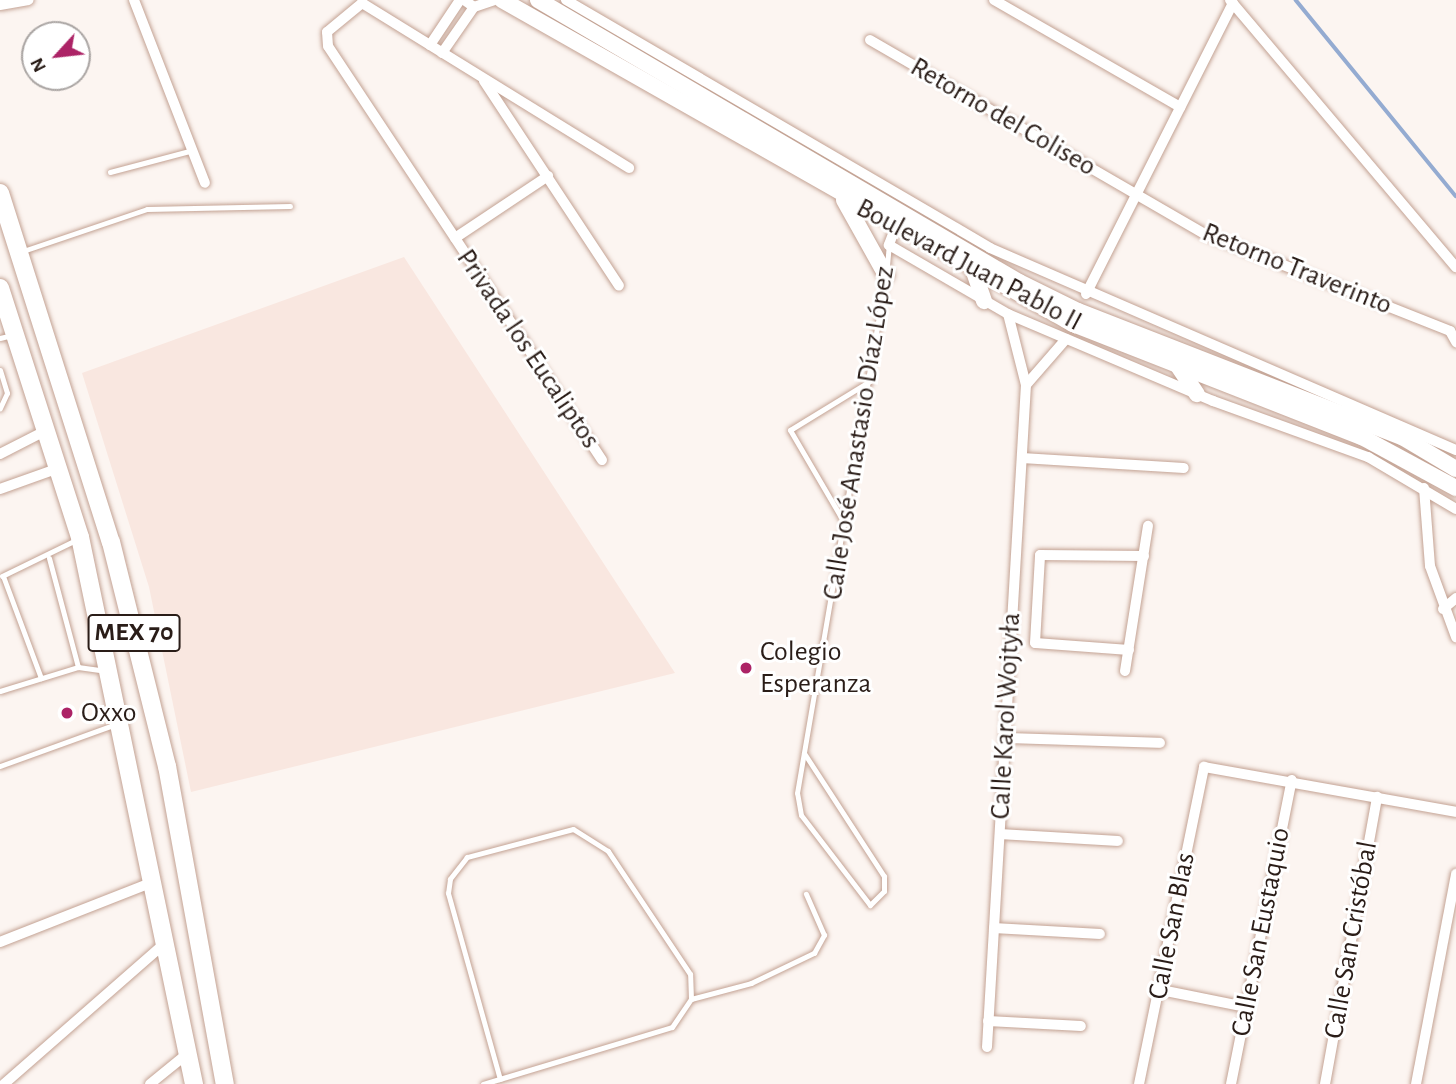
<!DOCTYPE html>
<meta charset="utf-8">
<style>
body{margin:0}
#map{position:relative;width:1456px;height:1084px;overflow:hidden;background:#fcf5f1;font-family:"Alegreya Sans",sans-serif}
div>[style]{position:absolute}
.built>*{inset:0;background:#f9e7e0}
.stream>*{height:3.5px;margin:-1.75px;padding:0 1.75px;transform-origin:1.75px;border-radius:1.75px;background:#94abd1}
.roads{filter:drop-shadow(0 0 2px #c3a293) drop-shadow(0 0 2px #c3a293)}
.lane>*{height:5px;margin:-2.5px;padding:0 2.5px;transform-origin:2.5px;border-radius:2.5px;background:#fff}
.street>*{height:10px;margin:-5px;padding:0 5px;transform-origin:5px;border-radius:5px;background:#fff}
.secondary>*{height:16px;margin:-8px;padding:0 8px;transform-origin:8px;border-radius:8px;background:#fff}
.primary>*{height:18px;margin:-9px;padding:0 9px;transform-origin:9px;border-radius:9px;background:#fff}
.dots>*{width:19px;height:19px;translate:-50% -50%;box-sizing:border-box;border:4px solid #fff;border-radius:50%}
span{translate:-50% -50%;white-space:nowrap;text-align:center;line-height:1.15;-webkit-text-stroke:6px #fff;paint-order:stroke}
.shield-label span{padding:2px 5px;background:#fff;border:2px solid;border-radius:5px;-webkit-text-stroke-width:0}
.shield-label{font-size:26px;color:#2a1d18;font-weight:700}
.street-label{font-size:28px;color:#2a1d18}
.poi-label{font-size:28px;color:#2a1d18}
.left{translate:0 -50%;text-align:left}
.north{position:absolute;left:21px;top:21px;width:70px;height:70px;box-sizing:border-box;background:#fff;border:2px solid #aaa5a3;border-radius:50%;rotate:243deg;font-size:19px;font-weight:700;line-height:28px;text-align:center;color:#2a1d18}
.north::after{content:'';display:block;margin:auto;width:24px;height:32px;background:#ac2366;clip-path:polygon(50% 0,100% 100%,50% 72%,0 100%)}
</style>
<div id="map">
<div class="built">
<div style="clip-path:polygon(404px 257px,675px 673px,191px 792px,149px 587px,82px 373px)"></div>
</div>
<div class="stream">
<div style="left:1296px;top:0;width:253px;rotate:50.8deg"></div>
</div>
<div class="roads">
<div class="lane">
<div style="left:110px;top:172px;width:86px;rotate:-14.8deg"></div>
<div style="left:23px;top:251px;width:131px;rotate:-18.7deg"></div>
<div style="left:147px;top:209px;width:143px;rotate:-1.2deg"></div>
<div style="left:887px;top:266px;width:21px;rotate:-85deg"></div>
<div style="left:0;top:338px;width:12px;rotate:-14deg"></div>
<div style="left:0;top:370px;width:24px;rotate:73deg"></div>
<div style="left:7px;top:393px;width:17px;rotate:115deg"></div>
<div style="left:845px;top:524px;width:109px;rotate:-120.3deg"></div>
<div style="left:790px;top:430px;width:94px;rotate:-31.5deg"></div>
<div style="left:49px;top:558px;width:113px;rotate:75.1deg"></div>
<div style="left:2px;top:576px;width:85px;rotate:-26deg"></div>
<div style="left:3px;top:576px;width:109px;rotate:69.6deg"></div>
<div style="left:0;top:691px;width:82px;rotate:-17.1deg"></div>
<div style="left:78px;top:667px;width:27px;rotate:8deg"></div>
<div style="left:804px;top:753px;width:147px;rotate:57deg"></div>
<div style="left:884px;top:876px;width:15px;rotate:90deg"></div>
<div style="left:884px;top:891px;width:20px;rotate:135deg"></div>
<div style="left:870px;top:905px;width:113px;rotate:-127.5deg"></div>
<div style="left:801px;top:815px;width:22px;rotate:-100deg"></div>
<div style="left:797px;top:793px;width:526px;rotate:-80.25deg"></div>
<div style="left:0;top:766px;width:123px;rotate:-19.9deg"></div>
<div style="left:691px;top:999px;width:62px;rotate:-14.9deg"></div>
<div style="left:751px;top:983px;width:70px;rotate:-25.5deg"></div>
<div style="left:814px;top:953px;width:21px;rotate:-61deg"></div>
<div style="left:824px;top:935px;width:45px;rotate:-113.7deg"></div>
<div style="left:483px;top:1084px;width:197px;rotate:-16.8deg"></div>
<div style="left:672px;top:1027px;width:34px;rotate:-56deg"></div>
<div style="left:691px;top:999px;width:25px;rotate:-92deg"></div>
<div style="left:690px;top:974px;width:148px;rotate:-123.7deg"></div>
<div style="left:608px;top:851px;width:41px;rotate:-147.8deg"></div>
<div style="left:573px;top:829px;width:110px;rotate:165.2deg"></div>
<div style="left:467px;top:857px;width:28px;rotate:128deg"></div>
<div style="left:450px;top:879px;width:14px;rotate:98deg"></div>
<div style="left:448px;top:893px;width:193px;rotate:74.4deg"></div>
</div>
<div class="street">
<div style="left:134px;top:0;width:196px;rotate:68.8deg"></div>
<div style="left:464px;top:0;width:12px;rotate:35deg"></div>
<div style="left:474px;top:7px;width:21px;rotate:-19deg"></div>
<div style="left:566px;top:0;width:491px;rotate:30.3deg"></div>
<div style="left:990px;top:248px;width:508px;rotate:23.44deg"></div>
<div style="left:994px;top:0;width:215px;rotate:29.9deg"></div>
<div style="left:1230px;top:0;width:350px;rotate:49.8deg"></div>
<div style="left:0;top:5px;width:29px;rotate:-10deg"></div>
<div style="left:870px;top:40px;width:387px;rotate:30.1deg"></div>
<div style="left:1205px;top:234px;width:264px;rotate:21.6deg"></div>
<div style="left:1450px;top:331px;width:13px;rotate:61deg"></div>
<div style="left:430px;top:45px;width:54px;rotate:-56.3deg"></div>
<div style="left:442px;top:53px;width:56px;rotate:-55.2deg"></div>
<div style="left:484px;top:81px;width:245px;rotate:56.6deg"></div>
<div style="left:898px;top:221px;width:26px;rotate:111deg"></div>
<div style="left:889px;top:245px;width:138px;rotate:30.1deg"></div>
<div style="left:1008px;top:314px;width:223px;rotate:23deg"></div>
<div style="left:1213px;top:401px;width:165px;rotate:19.9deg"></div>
<div style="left:1368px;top:457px;width:102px;rotate:30.6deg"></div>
<div style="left:455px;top:238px;width:112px;rotate:-33.7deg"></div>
<div style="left:1086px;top:294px;width:326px;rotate:-63.2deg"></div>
<div style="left:1026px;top:385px;width:61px;rotate:-49deg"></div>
<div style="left:0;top:454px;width:53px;rotate:-27.1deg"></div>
<div style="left:1022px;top:458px;width:162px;rotate:3.5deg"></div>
<div style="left:602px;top:460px;width:496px;rotate:-123.5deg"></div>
<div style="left:328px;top:46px;width:14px;rotate:-94deg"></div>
<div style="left:327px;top:32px;width:45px;rotate:-39.6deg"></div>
<div style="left:362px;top:3px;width:314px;rotate:31.7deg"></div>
<div style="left:1424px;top:488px;width:78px;rotate:85.6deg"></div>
<div style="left:1430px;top:566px;width:76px;rotate:69.9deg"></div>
<div style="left:0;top:489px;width:63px;rotate:-19.6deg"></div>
<div style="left:1443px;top:609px;width:17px;rotate:-40deg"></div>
<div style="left:1129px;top:650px;width:94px;rotate:-175.7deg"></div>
<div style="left:1035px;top:643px;width:88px;rotate:-86.7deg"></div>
<div style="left:1040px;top:555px;width:104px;rotate:0.6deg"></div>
<div style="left:1125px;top:671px;width:147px;rotate:-81deg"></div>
<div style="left:1005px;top:738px;width:155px;rotate:1.8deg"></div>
<div style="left:1000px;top:834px;width:118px;rotate:3.4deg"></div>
<div style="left:994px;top:928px;width:106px;rotate:3.2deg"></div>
<div style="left:0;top:942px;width:164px;rotate:-21.4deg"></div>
<div style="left:1161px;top:990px;width:87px;rotate:11.3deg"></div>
<div style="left:988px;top:1021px;width:93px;rotate:3.1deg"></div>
<div style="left:987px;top:1047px;width:663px;rotate:-86.63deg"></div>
<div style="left:1026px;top:385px;width:73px;rotate:-104.2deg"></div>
<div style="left:4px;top:1084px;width:213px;rotate:-41.2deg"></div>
<div style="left:150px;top:1084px;width:49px;rotate:-39.2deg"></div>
<div style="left:1139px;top:1084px;width:324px;rotate:-78.4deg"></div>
<div style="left:1204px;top:767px;width:256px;rotate:10.1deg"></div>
<div style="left:1231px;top:1084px;width:310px;rotate:-78.7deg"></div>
<div style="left:1325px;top:1084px;width:292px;rotate:-79.7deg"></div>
<div style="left:1416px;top:1084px;width:214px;rotate:-79.2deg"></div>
</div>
<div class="secondary">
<div style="left:502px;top:0;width:657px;rotate:29.57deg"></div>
<div style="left:1073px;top:324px;width:310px;rotate:21.4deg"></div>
<div style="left:1362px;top:437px;width:107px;rotate:28.5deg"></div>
<div style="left:538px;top:0;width:558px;rotate:30.38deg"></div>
<div style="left:1019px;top:282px;width:66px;rotate:26.2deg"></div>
<div style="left:1078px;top:311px;width:348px;rotate:21.3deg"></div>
<div style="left:1402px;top:437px;width:63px;rotate:30.7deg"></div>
<div style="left:844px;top:200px;width:86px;rotate:60.8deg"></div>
<div style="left:973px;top:269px;width:34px;rotate:71deg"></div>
<div style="left:1178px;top:366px;width:34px;rotate:56deg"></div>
</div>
<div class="primary">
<div style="left:0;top:193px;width:366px;rotate:72.4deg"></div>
<div style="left:111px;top:542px;width:231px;rotate:76deg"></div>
<div style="left:167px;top:766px;width:323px;rotate:79.7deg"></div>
<div style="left:0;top:288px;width:262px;rotate:72.2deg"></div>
<div style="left:80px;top:537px;width:559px;rotate:78.23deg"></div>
</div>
</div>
<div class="dots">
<div style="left:746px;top:668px;background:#ac2366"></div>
<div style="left:67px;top:713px;background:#ac2366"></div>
</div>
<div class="shield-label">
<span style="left:134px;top:633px">MEX 70</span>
</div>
<div class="street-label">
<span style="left:1003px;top:117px;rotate:30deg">Retorno del Coliseo</span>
<span style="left:969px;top:265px;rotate:28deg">Boulevard Juan Pablo II</span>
<span style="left:1297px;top:269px;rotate:22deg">Retorno Traverinto</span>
<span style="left:528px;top:349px;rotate:56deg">Privada los Eucaliptos</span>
<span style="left:859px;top:433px;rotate:-81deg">Calle José Anastasio Díaz López</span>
<span style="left:1006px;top:716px;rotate:-87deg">Calle Karol Wojtyła</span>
<span style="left:1172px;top:926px;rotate:-79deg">Calle San Blas</span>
<span style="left:1261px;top:932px;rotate:-79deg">Calle San Eustaquio</span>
<span style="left:1351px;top:940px;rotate:-80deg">Calle San Cristóbal</span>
</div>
<div class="poi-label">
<span class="left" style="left:760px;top:668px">Colegio<br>Esperanza</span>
<span class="left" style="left:81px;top:713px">Oxxo</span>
</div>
<div class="north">N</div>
</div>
